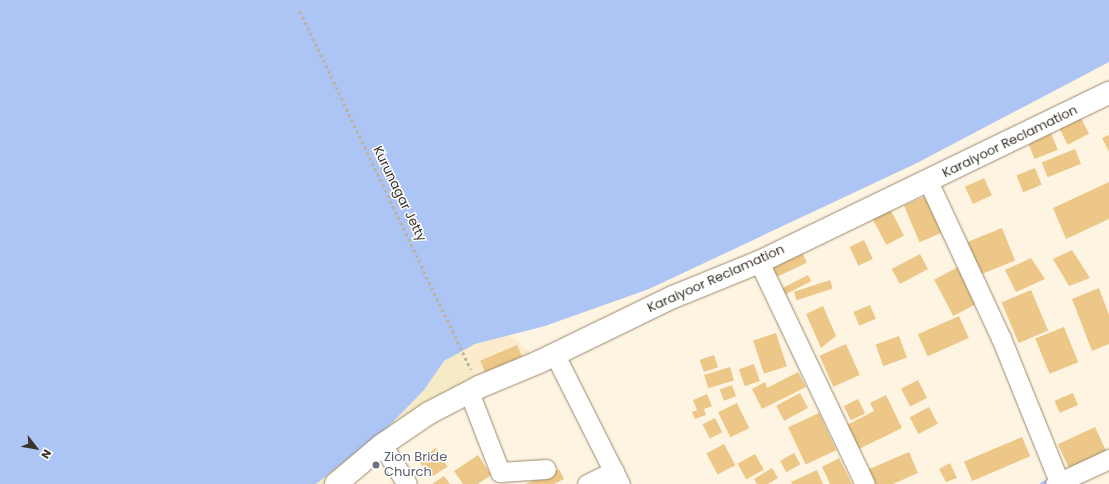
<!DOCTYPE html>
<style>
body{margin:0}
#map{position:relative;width:1109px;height:484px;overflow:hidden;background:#fef4e2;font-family:Poppins,sans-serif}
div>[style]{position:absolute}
.built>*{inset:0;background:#fcebcd}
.sand>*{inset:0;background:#f5ebc6}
.water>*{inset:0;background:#acc5f5}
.stream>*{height:5px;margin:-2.5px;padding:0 2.5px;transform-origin:2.5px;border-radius:2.5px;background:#acc5f5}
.building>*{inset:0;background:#ecc787;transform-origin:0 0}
.path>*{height:2.5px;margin-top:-1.25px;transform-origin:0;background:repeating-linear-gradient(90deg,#bbb2a3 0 3px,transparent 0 6px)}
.roads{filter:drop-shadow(0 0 1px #99896e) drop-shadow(0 0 1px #99896e)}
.street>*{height:19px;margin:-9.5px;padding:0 9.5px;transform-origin:9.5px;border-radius:9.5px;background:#fff}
.secondary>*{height:22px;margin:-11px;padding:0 11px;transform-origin:11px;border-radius:11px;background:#fff}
.dots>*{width:11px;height:11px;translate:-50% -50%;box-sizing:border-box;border:2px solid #fff;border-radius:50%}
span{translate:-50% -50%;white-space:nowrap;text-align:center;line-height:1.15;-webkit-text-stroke:3px #fff;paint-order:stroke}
.street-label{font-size:13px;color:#393227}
.worship-label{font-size:13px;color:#5b616d}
.left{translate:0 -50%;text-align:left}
.north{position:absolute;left:16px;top:428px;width:40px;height:40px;-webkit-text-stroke:3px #fff;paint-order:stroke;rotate:121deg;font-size:11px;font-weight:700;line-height:16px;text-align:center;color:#393227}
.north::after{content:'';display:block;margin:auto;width:14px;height:18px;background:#393227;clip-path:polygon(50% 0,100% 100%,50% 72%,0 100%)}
</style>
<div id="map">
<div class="built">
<div style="clip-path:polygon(509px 335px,533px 354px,479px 387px,462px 350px,475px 344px)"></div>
</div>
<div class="sand">
<div style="clip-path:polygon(462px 350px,479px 387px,336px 484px,316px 484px,387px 428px,424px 390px,444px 361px)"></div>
</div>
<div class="water">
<div style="clip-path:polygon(0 0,1109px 0,1109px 62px,917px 163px,649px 289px,545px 326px,475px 344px,444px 361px,424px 390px,387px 428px,316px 484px,0 484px)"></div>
</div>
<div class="stream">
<div style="left:1042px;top:484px;width:11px;rotate:-27deg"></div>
</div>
<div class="building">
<div style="left:1080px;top:116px;width:20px;height:24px;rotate:63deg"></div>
<div style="left:1051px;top:133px;width:18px;height:25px;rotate:68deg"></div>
<div style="clip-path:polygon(1109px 135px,1109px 152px,1102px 138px)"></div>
<div style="left:1075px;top:149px;width:16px;height:36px;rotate:68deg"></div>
<div style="left:1035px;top:168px;width:18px;height:20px;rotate:68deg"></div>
<div style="left:984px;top:178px;width:19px;height:21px;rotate:65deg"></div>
<div style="clip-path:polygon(1109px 182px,1109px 219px,1066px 239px,1053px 208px)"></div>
<div style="left:926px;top:196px;width:40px;height:24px;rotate:67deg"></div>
<div style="left:890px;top:209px;width:30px;height:20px;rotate:62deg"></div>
<div style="left:1002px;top:228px;width:35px;height:42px;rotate:68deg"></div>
<div style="left:864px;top:240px;width:21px;height:16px;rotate:65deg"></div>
<div style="left:801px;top:250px;width:14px;height:36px;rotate:65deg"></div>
<div style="clip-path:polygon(1072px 250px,1090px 278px,1069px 286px,1053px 259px)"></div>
<div style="left:920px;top:254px;width:17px;height:32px;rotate:62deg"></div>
<div style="clip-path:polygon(1031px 258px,1045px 279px,1016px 292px,1005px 270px)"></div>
<div style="left:958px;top:267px;width:41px;height:27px;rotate:62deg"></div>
<div style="left:808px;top:275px;width:7px;height:32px;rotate:63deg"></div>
<div style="left:830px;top:280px;width:9px;height:38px;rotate:72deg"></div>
<div style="clip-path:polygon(1099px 288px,1109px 315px,1109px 344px,1092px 351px,1072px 299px)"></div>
<div style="left:1031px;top:290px;width:44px;height:32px;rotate:67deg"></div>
<div style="left:870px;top:305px;width:15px;height:18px;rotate:67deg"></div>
<div style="clip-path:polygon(823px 306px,836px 336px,821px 348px,806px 314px)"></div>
<div style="left:959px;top:316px;width:24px;height:45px;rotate:66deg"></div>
<div style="left:1064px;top:327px;width:38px;height:31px;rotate:68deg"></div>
<div style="left:776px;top:333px;width:35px;height:24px;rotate:72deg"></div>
<div style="left:899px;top:336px;width:23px;height:25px;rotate:70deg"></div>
<div style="left:846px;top:344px;width:34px;height:29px;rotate:66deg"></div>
<div style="left:517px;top:345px;width:15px;height:40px;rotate:67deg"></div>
<div style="left:714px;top:355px;width:13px;height:15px;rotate:72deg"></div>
<div style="left:754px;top:364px;width:18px;height:16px;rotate:71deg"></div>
<div style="left:730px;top:367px;width:14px;height:27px;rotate:73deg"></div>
<div style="clip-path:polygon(798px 372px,806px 387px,762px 409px,752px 389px,765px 382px,767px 388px)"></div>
<div style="left:918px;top:380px;width:20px;height:19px;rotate:63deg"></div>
<div style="left:732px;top:385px;width:12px;height:13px;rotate:70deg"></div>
<div style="left:800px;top:393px;width:17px;height:27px;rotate:62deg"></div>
<div style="left:1073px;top:393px;width:13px;height:20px;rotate:67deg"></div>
<div style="clip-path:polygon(707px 394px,712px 406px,704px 409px,706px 415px,695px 419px,692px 412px,697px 410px,693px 400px)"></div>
<div style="clip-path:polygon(886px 395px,902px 428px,857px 450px,845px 426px,874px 411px,870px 403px)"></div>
<div style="left:858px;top:399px;width:16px;height:16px;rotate:63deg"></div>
<div style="left:737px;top:403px;width:28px;height:21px;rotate:64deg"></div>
<div style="left:929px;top:407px;width:19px;height:22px;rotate:62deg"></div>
<div style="left:819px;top:413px;width:41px;height:34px;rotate:65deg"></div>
<div style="left:715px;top:418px;width:16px;height:14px;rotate:63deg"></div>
<div style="left:1095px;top:427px;width:29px;height:41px;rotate:65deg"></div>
<div style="left:1022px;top:437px;width:21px;height:63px;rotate:67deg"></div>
<div style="left:724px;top:444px;width:24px;height:20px;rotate:62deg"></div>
<div style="left:436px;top:448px;width:22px;height:21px;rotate:58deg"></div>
<div style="clip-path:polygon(909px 452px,918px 473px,893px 484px,874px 484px,867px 470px)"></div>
<div style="left:794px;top:453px;width:13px;height:16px;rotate:61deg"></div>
<div style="left:755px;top:454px;width:18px;height:20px;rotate:61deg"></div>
<div style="clip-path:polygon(478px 455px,491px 475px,478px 484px,463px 484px,454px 471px)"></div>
<div style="clip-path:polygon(839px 458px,852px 484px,830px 484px,822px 467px)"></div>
<div style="clip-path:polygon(950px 463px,957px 478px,946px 482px,939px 469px)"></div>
<div style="clip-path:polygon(772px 468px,778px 478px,768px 484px,757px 484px,754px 479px)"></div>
<div style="clip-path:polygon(559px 469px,564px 479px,554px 484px,526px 484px)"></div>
<div style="clip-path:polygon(817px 470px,823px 484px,792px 484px,791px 482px)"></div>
<div style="clip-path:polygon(444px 476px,450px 484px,432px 484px)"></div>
</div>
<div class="path">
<div style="left:300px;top:11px;width:397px;rotate:64.5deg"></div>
</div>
<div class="roads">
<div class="street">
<div style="left:928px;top:181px;width:173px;rotate:65.1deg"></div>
<div style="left:1001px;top:338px;width:157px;rotate:68deg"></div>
<div style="left:759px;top:262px;width:246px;rotate:64.5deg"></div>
<div style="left:554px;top:353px;width:147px;rotate:63.3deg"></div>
<div style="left:469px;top:392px;width:86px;rotate:68.8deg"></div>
<div style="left:500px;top:472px;width:46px;rotate:-3.7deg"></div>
<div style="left:382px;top:445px;width:46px;rotate:57.3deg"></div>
<div style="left:587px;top:484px;width:30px;rotate:-26deg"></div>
<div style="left:1055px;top:484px;width:60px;rotate:-24.8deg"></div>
</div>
<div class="secondary">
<div style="left:336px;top:484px;width:60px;rotate:-40.3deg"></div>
<div style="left:382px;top:445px;width:57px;rotate:-34.2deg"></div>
<div style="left:429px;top:413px;width:56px;rotate:-27.5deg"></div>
<div style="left:479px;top:387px;width:65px;rotate:-22.6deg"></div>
<div style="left:539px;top:362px;width:149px;rotate:-25.9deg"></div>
<div style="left:673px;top:297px;width:93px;rotate:-22.1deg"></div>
<div style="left:759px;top:262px;width:389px;rotate:-25.8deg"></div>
</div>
</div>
<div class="dots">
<div style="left:376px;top:465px;background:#6b7280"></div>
</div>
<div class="street-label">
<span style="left:1010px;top:142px;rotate:-26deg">Karaiyoor Reclamation</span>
<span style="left:399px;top:194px;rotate:64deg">Kurunagar Jetty</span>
<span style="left:716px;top:279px;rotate:-24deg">Karaiyoor Reclamation</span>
</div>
<div class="worship-label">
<span class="left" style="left:384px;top:465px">Zion Bride<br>Church</span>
</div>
<div class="north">N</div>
</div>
